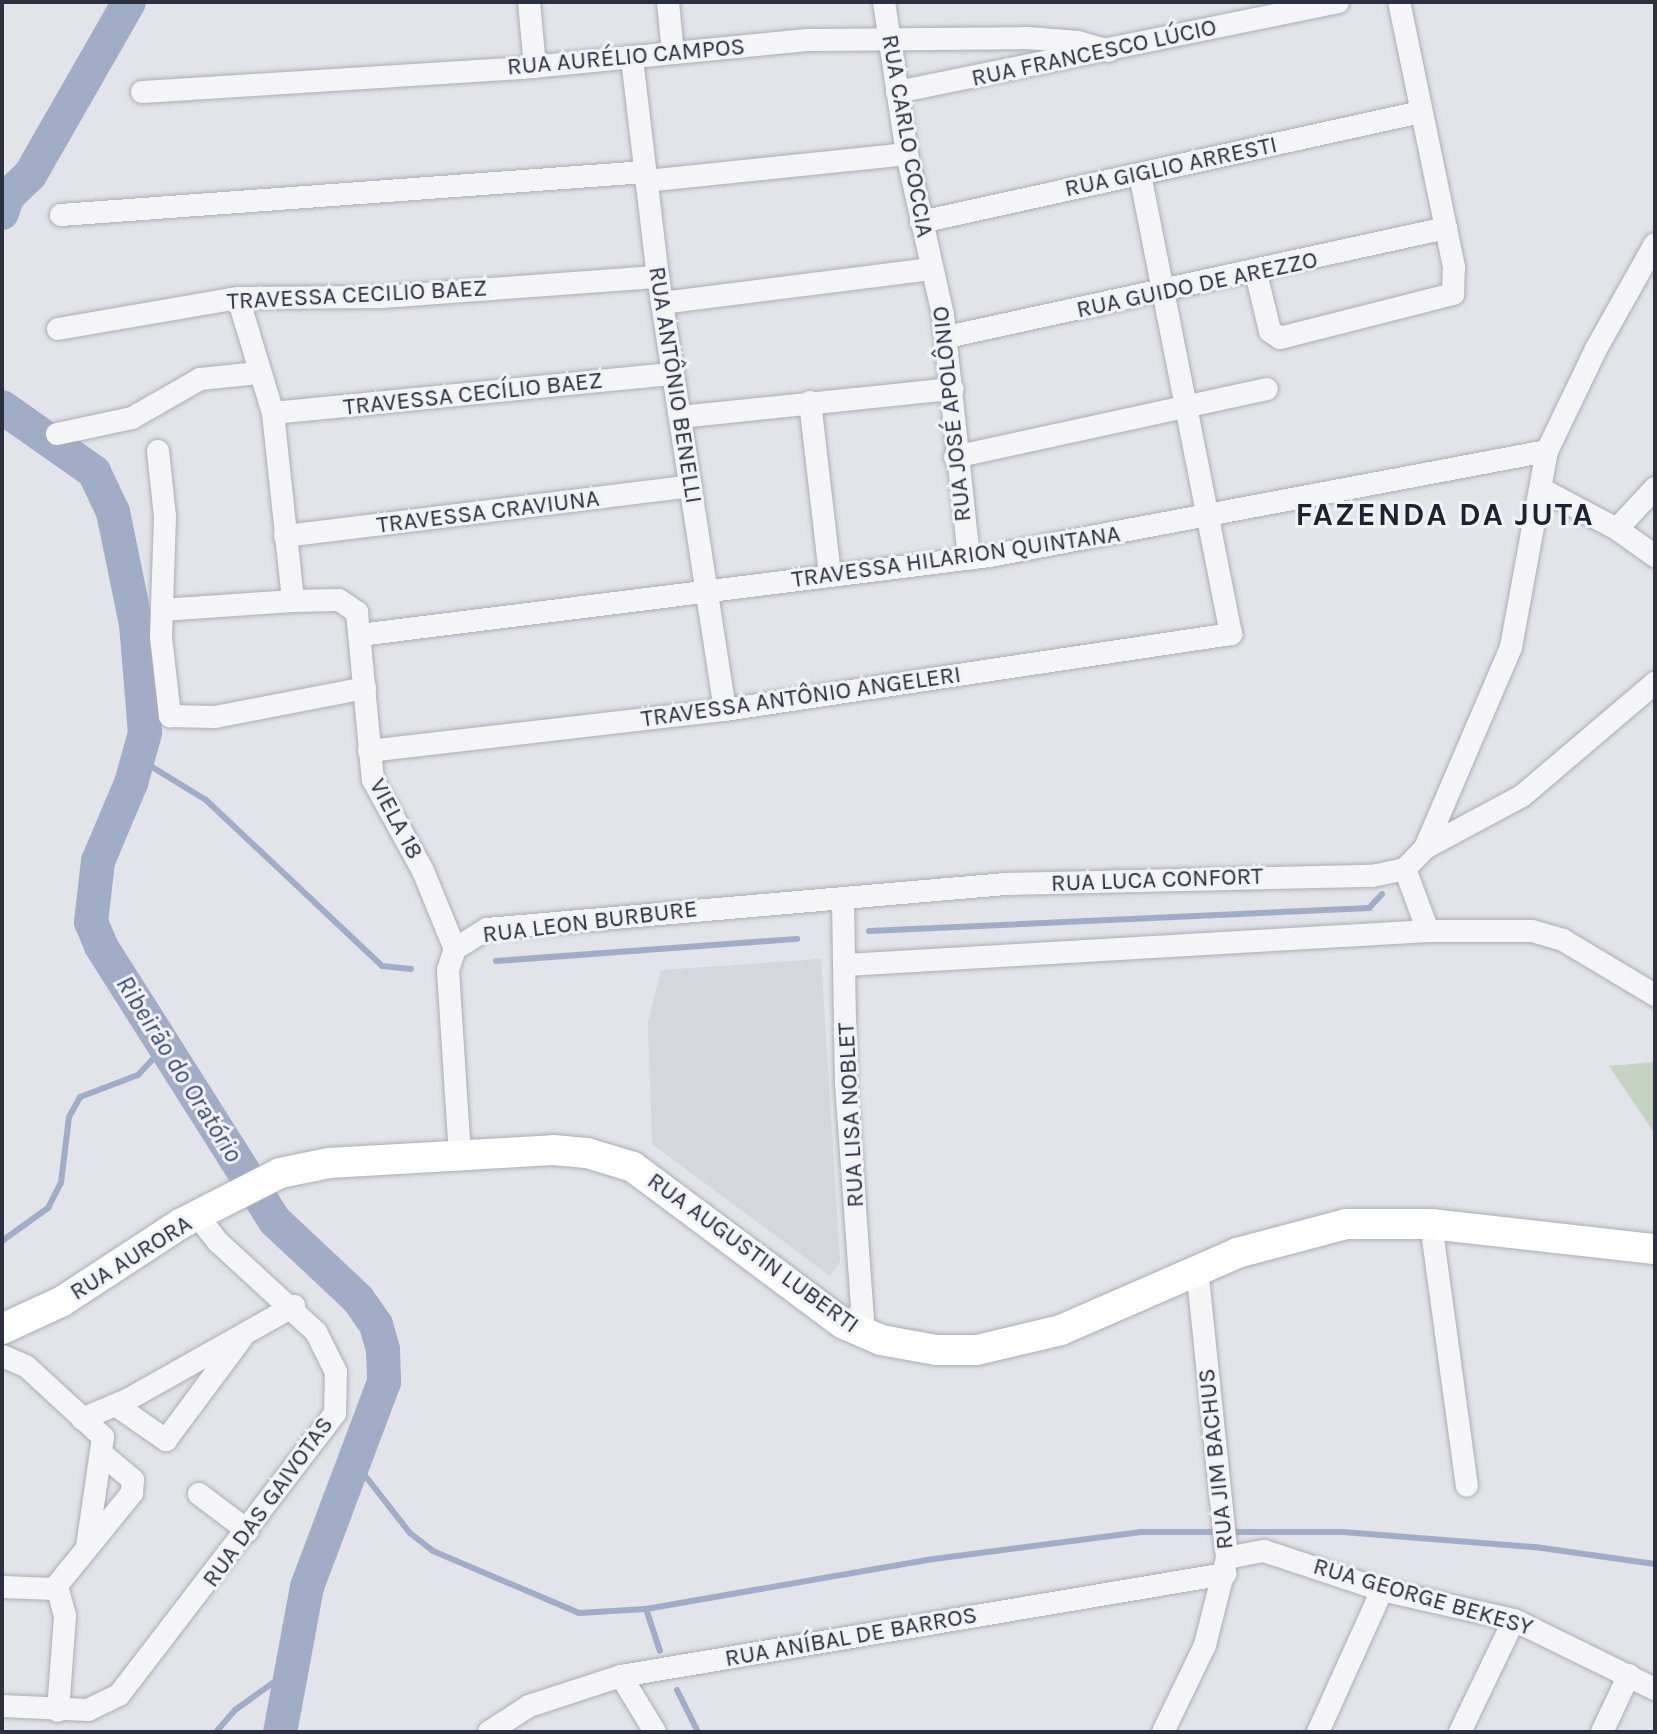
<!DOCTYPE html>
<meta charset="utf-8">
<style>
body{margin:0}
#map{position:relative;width:1657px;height:1734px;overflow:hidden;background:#e2e4e9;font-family:Karla,sans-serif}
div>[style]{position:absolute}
.built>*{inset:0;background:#d5d6de}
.green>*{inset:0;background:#c5d2c4}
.stream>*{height:6px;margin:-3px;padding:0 3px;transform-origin:3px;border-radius:3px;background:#a1acc6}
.river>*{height:34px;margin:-17px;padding:0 17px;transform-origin:17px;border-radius:17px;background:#a1acc6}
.roads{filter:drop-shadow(0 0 2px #abaeb6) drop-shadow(0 0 2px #abaeb6)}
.street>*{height:22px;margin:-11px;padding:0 11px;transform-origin:11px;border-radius:11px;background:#f5f5f8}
.secondary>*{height:30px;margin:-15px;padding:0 15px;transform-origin:15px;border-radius:15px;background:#fff}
span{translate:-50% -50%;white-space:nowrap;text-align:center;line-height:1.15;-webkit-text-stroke:6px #f2f3f7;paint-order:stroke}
.street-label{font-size:24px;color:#2c2f40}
.water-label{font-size:26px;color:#394870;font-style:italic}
.district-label{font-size:32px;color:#1e2131;font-weight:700;letter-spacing:2px}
.frame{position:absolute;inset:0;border:4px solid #2c2f40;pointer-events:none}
</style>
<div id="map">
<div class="built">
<div style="clip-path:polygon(821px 959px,840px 1261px,830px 1276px,652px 1144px,648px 1022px,661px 970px)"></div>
</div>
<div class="green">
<div style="clip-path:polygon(1655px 1062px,1655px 1134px,1609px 1066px)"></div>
</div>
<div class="stream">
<div style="left:139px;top:759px;width:79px;rotate:31.5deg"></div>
<div style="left:206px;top:800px;width:242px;rotate:43.3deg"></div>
<div style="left:382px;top:966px;width:29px;rotate:6deg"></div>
<div style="left:869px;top:931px;width:501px;rotate:-2.63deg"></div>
<div style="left:1369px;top:908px;width:19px;rotate:-47deg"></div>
<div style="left:496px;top:961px;width:302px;rotate:-4.2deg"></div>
<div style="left:2px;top:1241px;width:57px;rotate:-35.7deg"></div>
<div style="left:48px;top:1208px;width:28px;rotate:-63deg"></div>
<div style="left:61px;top:1183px;width:66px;rotate:-83.1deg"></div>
<div style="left:69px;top:1117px;width:23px;rotate:-61deg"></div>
<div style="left:80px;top:1097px;width:62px;rotate:-20.8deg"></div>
<div style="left:138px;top:1075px;width:40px;rotate:-47deg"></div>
<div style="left:356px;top:1464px;width:88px;rotate:52deg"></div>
<div style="left:410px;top:1533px;width:29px;rotate:38deg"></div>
<div style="left:433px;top:1551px;width:159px;rotate:23deg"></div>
<div style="left:579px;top:1613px;width:67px;rotate:-3.4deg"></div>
<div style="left:646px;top:1609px;width:284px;rotate:-9.9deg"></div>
<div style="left:926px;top:1560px;width:217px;rotate:-7.4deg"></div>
<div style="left:1141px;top:1532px;width:202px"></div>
<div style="left:1343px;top:1532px;width:193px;rotate:4.5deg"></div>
<div style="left:1535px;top:1547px;width:121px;rotate:8.1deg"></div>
<div style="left:646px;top:1609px;width:44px;rotate:71.6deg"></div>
<div style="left:677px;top:1690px;width:47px;rotate:63.4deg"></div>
<div style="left:216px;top:1732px;width:29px;rotate:-49deg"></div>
<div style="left:235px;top:1710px;width:65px;rotate:-35.6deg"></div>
</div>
<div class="river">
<div style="left:2px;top:213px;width:18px;rotate:-71deg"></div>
<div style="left:8px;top:196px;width:30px;rotate:-44deg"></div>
<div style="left:30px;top:175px;width:199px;rotate:-60.2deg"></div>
<div style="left:2px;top:407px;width:113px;rotate:35.2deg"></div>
<div style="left:94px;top:472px;width:44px;rotate:64.6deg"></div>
<div style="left:113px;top:512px;width:114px;rotate:78.4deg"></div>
<div style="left:136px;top:624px;width:109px;rotate:85.3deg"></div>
<div style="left:145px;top:733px;width:52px;rotate:105.6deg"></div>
<div style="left:131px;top:783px;width:85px;rotate:112.9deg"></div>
<div style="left:98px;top:861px;width:61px;rotate:96.5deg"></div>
<div style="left:91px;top:922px;width:26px;rotate:67deg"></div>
<div style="left:101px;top:946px;width:325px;rotate:57.7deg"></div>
<div style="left:275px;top:1221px;width:114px;rotate:43.2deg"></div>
<div style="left:358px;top:1299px;width:32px;rotate:55deg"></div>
<div style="left:376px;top:1325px;width:26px;rotate:74deg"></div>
<div style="left:383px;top:1350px;width:32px;rotate:88deg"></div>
<div style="left:384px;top:1382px;width:219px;rotate:110.6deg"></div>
<div style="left:307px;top:1587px;width:147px;rotate:100.5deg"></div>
</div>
<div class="roads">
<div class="street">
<div style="left:529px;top:2px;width:65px;rotate:84.7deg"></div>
<div style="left:668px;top:2px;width:51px;rotate:84.4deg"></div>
<div style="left:884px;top:2px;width:154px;rotate:81.4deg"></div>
<div style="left:907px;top:154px;width:165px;rotate:77.4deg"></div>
<div style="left:943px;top:315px;width:245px;rotate:83.9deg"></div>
<div style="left:632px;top:59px;width:220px;rotate:83.2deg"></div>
<div style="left:658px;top:277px;width:438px;rotate:81.2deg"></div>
<div style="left:142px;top:92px;width:381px;rotate:-3.6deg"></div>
<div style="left:522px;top:68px;width:289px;rotate:-5.6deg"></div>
<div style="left:810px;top:40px;width:217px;rotate:-0.5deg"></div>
<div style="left:1027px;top:38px;width:51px;rotate:4.5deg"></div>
<div style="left:1078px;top:42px;width:32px;rotate:16deg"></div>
<div style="left:897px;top:92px;width:450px;rotate:-11.5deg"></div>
<div style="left:646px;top:181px;width:262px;rotate:-5.9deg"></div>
<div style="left:61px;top:215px;width:586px;rotate:-4.21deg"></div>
<div style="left:921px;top:222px;width:512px;rotate:-12.41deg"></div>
<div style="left:1256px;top:273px;width:60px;rotate:76.4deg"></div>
<div style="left:1270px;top:331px;width:12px;rotate:35deg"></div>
<div style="left:1280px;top:338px;width:179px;rotate:-14.3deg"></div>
<div style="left:1453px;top:294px;width:27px;rotate:-88deg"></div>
<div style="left:1454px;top:267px;width:271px;rotate:-101.7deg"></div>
<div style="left:238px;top:298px;width:120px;rotate:73.1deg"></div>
<div style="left:273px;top:413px;width:189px;rotate:83.9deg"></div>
<div style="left:293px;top:601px;width:46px;rotate:-1.2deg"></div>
<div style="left:339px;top:600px;width:22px;rotate:34deg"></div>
<div style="left:357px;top:612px;width:169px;rotate:84.6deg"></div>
<div style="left:373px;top:780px;width:104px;rotate:61.2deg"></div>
<div style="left:423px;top:871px;width:84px;rotate:67.7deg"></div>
<div style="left:662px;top:303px;width:272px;rotate:-7.2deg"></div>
<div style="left:58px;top:329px;width:183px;rotate:-9.8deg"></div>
<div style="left:238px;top:298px;width:145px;rotate:-0.4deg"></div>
<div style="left:383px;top:297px;width:276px;rotate:-4.2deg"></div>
<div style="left:947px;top:337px;width:511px;rotate:-12.32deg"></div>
<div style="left:810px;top:402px;width:173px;rotate:83.4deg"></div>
<div style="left:273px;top:413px;width:402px;rotate:-5.6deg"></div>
<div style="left:680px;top:417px;width:274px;rotate:-5.9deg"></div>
<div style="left:57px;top:434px;width:77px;rotate:-12deg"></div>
<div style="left:132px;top:418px;width:78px;rotate:-29.8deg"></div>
<div style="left:200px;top:379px;width:59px;rotate:-5.8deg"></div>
<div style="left:158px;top:451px;width:65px;rotate:83.9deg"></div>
<div style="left:165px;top:516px;width:121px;rotate:91.9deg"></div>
<div style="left:161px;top:637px;width:80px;rotate:83.5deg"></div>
<div style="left:170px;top:716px;width:45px;rotate:1.3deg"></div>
<div style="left:215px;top:717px;width:153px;rotate:-10.9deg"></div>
<div style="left:955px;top:457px;width:319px;rotate:-12.3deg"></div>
<div style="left:1541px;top:489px;width:86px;rotate:27.8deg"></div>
<div style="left:1617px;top:529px;width:56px;rotate:-47.2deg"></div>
<div style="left:1617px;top:529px;width:47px;rotate:35.4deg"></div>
<div style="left:285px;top:536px;width:409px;rotate:-7deg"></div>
<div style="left:162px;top:610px;width:131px;rotate:-3.9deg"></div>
<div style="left:360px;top:635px;width:635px;rotate:-7.15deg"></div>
<div style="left:990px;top:556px;width:567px;rotate:-10.68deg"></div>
<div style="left:369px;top:751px;width:358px;rotate:-6.6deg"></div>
<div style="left:725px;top:710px;width:512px;rotate:-8.54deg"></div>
<div style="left:1231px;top:634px;width:468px;rotate:-101.2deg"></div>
<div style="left:1425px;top:848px;width:110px;rotate:-28.2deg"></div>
<div style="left:1522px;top:796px;width:175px;rotate:-40.4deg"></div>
<div style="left:1405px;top:869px;width:29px;rotate:-46deg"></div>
<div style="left:1425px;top:848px;width:219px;rotate:-66.8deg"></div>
<div style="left:1511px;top:647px;width:199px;rotate:-79.6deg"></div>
<div style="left:1547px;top:451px;width:113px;rotate:-64.3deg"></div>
<div style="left:1596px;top:349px;width:120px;rotate:-60.7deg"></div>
<div style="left:843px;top:898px;width:185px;rotate:89.1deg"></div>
<div style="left:846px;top:1083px;width:250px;rotate:85.9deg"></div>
<div style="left:846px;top:965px;width:583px;rotate:-3.34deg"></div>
<div style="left:1428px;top:931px;width:104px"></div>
<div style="left:1532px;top:931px;width:32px;rotate:16deg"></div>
<div style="left:1563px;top:940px;width:107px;rotate:30.9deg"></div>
<div style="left:460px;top:1156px;width:186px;rotate:-93.7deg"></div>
<div style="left:448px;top:970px;width:22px;rotate:-72deg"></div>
<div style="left:455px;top:949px;width:38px;rotate:-32deg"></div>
<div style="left:487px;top:929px;width:521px;rotate:-4.96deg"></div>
<div style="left:1006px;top:884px;width:366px;rotate:-1.3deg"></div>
<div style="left:1372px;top:876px;width:34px;rotate:-12deg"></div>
<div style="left:1405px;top:869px;width:66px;rotate:69.6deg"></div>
<div style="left:1431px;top:1224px;width:264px;rotate:82.2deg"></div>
<div style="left:2px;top:1356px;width:26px;rotate:23deg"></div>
<div style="left:26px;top:1366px;width:105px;rotate:42.7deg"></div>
<div style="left:103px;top:1437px;width:111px;rotate:98.3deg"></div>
<div style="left:117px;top:1406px;width:60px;rotate:34.8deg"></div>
<div style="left:166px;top:1440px;width:126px;rotate:-53.4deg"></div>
<div style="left:82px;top:1419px;width:49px;rotate:-22.9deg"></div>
<div style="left:127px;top:1400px;width:192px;rotate:-29.4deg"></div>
<div style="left:199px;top:1494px;width:61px;rotate:37.1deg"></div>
<div style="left:1227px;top:1558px;width:38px;rotate:-11deg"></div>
<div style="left:1264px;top:1551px;width:124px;rotate:18.3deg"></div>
<div style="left:1382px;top:1590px;width:135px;rotate:12.8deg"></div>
<div style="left:1514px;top:1620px;width:157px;rotate:26.1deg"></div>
<div style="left:57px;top:1586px;width:31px;rotate:75deg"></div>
<div style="left:65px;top:1616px;width:95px;rotate:94.2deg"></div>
<div style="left:2px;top:1587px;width:52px;rotate:2.2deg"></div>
<div style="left:54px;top:1589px;width:124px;rotate:-50.9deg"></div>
<div style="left:132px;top:1493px;width:13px;rotate:-86deg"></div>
<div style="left:133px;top:1480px;width:40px;rotate:-140deg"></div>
<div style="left:621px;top:1676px;width:66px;rotate:58.7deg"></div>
<div style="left:2px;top:1706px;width:86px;rotate:2.7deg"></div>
<div style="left:88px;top:1710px;width:34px;rotate:-26deg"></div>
<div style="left:119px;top:1695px;width:355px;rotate:-52.5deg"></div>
<div style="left:335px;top:1413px;width:41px;rotate:-88.6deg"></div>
<div style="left:336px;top:1372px;width:45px;rotate:-116.6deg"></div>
<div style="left:316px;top:1332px;width:133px;rotate:-137.4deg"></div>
<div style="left:218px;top:1242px;width:34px;rotate:-128deg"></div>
<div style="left:489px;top:1732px;width:48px;rotate:-33deg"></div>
<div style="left:529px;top:1706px;width:97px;rotate:-18.1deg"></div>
<div style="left:621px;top:1676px;width:613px;rotate:-9.59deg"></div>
<div style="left:1163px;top:1732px;width:97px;rotate:-64.2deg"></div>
<div style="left:1205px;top:1645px;width:90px;rotate:-75.8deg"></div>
<div style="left:1227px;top:1558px;width:290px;rotate:-95.9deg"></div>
<div style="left:1318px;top:1732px;width:156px;rotate:-65.7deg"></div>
<div style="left:1460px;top:1732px;width:124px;rotate:-64.3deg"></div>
<div style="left:1602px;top:1732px;width:63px;rotate:-64.7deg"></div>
</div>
<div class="secondary">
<div style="left:2px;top:1329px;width:65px;rotate:-24.6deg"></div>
<div style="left:61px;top:1302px;width:142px;rotate:-33.2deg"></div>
<div style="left:180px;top:1224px;width:112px;rotate:-27deg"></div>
<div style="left:280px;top:1173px;width:50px;rotate:-11.5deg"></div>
<div style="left:329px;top:1163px;width:224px;rotate:-3.3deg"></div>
<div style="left:553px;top:1150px;width:34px;rotate:5deg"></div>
<div style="left:587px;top:1153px;width:48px;rotate:16.9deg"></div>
<div style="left:633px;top:1167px;width:263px;rotate:36.7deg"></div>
<div style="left:844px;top:1324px;width:40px;rotate:23.4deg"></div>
<div style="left:881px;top:1340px;width:56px;rotate:10.3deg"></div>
<div style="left:936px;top:1350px;width:41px"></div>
<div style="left:977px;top:1350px;width:86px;rotate:-13.4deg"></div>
<div style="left:1061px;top:1330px;width:192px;rotate:-23.6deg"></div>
<div style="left:1237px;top:1253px;width:113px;rotate:-14.9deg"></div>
<div style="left:1346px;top:1224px;width:85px"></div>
<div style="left:1431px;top:1224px;width:225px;rotate:6.4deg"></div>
</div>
</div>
<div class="street-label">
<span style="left:1094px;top:53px;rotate:-12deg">RUA FRANCESCO LÚCIO</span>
<span style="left:626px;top:57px;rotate:-5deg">RUA AURÉLIO CAMPOS</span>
<span style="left:907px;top:136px;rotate:80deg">RUA CARLO COCCIA</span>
<span style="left:1171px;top:167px;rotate:-12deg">RUA GIGLIO ARRESTI</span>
<span style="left:1197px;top:285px;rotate:-12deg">RUA GUIDO DE AREZZO</span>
<span style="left:357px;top:295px;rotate:-3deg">TRAVESSA CECILIO BAEZ</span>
<span style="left:675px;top:385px;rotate:81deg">RUA ANTÔNIO BENELLI</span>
<span style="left:473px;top:394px;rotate:-6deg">TRAVESSA CECÍLIO BAEZ</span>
<span style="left:952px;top:414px;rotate:-96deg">RUA JOSÉ APOLÔNIO</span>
<span style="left:488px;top:512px;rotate:-7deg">TRAVESSA CRAVIUNA</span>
<span style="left:956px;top:557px;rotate:-8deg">TRAVESSA HILARION QUINTANA</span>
<span style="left:801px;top:697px;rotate:-8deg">TRAVESSA ANTÔNIO ANGELERI</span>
<span style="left:396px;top:819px;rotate:62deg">VIELA 18</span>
<span style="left:1157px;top:880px;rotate:-2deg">RUA LUCA CONFORT</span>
<span style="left:590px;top:922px;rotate:-7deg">RUA LEON BURBURE</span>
<span style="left:851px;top:1115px;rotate:-93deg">RUA LISA NOBLET</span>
<span style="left:753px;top:1253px;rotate:36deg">RUA AUGUSTIN LUBERTI</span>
<span style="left:131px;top:1258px;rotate:-32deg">RUA AURORA</span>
<span style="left:1216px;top:1459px;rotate:-96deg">RUA JIM BACHUS</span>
<span style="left:268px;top:1502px;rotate:-54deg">RUA DAS GAIVOTAS</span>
<span style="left:1423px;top:1597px;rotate:16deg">RUA GEORGE BEKESY</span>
<span style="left:851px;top:1637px;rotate:-10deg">RUA ANÍBAL DE BARROS</span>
</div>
<div class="water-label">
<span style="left:179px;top:1069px;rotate:58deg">Ribeirão do Oratório</span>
</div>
<div class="district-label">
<span style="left:1445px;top:515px">FAZENDA DA JUTA</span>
</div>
<div class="frame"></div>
</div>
